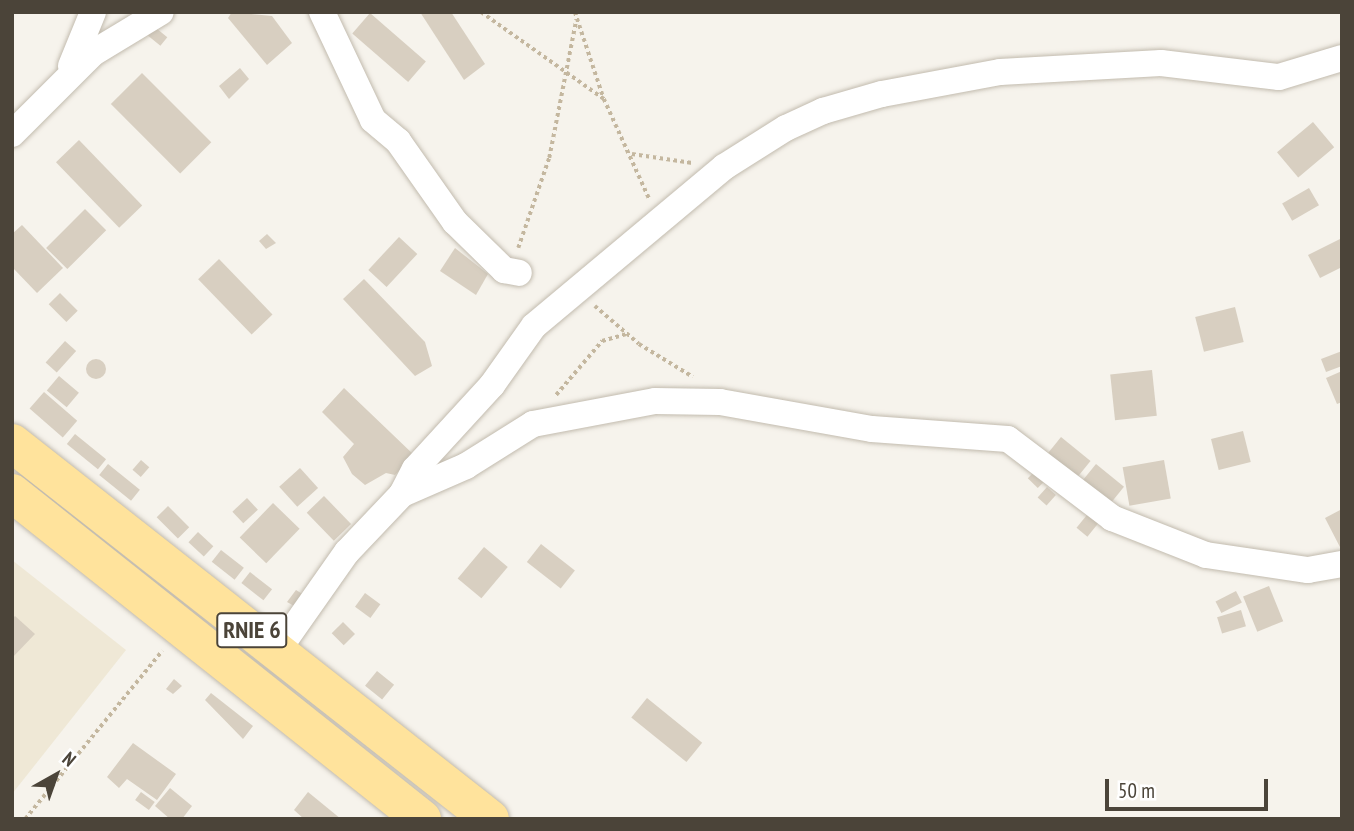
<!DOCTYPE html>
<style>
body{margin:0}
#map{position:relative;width:1354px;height:831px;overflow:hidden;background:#f6f3ec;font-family:"PT Sans Narrow",sans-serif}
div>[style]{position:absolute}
.education>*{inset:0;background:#efe8d6}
.building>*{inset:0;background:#d8cfc1;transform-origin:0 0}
.round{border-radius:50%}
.path>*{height:3.5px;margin-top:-1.75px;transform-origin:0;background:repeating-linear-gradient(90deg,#c4b79f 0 3.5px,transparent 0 7px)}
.roads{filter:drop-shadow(0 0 2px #c2bbae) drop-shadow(0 0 2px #c2bbae)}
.minor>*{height:26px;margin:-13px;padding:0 13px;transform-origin:13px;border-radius:13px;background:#fff}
.primary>*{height:38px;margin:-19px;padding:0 19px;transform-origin:19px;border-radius:19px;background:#ffe39c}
span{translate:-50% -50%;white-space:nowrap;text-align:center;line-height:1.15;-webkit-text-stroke:5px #fff;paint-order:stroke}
.shield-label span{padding:2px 5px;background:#fff;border:2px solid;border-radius:5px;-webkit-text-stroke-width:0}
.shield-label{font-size:24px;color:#4b4439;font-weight:700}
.frame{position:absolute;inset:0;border:14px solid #4b4439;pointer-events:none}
.north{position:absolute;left:21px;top:740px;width:70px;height:70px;-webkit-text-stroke:5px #fff;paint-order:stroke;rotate:40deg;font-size:19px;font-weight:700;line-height:28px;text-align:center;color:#4b4439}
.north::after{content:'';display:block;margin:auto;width:24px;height:32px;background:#4b4439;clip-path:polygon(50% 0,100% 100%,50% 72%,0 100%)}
.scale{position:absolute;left:1105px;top:779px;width:163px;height:32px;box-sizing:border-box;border:4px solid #4b4439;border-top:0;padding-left:9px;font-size:21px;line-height:24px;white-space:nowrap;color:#4b4439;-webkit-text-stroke:5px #fff;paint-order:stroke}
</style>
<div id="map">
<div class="education">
<div style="clip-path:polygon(12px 560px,126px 650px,12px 794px)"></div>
</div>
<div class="building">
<div style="clip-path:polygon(232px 12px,272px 16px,292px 43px,267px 65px,228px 18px)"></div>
<div style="clip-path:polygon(420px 12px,451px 12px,485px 64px,464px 80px)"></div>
<div style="left:370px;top:13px;width:74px;height:27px;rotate:41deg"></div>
<div style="left:151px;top:24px;width:21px;height:11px;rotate:39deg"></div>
<div style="clip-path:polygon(240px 68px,249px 79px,229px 99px,219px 86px)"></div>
<div style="left:142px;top:73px;width:98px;height:44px;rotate:45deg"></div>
<div style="left:1313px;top:122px;width:33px;height:47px;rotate:50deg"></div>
<div style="left:79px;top:140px;width:91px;height:32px;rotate:46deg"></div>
<div style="left:1309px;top:188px;width:20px;height:31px;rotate:60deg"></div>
<div style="left:85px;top:209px;width:30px;height:55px;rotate:45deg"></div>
<div style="clip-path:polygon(22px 225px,63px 268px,37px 293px,12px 267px,12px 234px)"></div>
<div style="clip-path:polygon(267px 234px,276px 243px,266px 249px,259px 241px)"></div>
<div style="left:399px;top:237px;width:25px;height:45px;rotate:43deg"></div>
<div style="clip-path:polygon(1342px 238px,1342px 267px,1320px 278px,1308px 255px)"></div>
<div style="clip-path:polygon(455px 248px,488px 274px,476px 295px,440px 271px)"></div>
<div style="left:219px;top:259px;width:77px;height:29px;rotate:46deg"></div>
<div style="clip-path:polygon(364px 279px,425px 342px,432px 366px,415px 376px,343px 299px)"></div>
<div style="left:60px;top:293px;width:25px;height:16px;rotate:45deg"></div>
<div style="left:1235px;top:307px;width:36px;height:41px;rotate:76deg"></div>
<div style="left:65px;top:341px;width:15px;height:29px;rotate:42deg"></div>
<div style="clip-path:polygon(1342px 351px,1342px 366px,1326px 372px,1321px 359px)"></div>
<div class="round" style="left:86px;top:359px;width:20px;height:20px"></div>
<div style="left:1152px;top:370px;width:46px;height:42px;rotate:84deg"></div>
<div style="clip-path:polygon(1342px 371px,1342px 402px,1337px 404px,1326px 378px)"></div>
<div style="left:59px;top:376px;width:26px;height:19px;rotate:40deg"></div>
<div style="clip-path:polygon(344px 388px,414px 455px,395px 475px,386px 473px,365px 485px,352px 474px,343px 457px,354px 444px,322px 412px)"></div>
<div style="left:44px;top:392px;width:44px;height:22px;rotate:41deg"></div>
<div style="left:1243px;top:431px;width:32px;height:33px;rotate:76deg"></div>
<div style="left:75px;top:434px;width:40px;height:13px;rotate:39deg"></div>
<div style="left:1061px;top:437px;width:38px;height:24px;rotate:39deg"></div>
<div style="left:141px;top:460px;width:11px;height:13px;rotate:41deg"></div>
<div style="left:1164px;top:460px;width:39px;height:42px;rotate:80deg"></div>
<div style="left:108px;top:464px;width:41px;height:14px;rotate:39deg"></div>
<div style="left:1096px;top:464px;width:36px;height:28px;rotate:39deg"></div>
<div style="left:300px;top:468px;width:27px;height:28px;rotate:48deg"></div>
<div style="left:1037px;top:469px;width:14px;height:13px;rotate:45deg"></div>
<div style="left:1047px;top:487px;width:12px;height:14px;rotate:42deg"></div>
<div style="left:324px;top:496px;width:39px;height:24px;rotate:46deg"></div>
<div style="left:247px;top:498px;width:16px;height:20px;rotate:47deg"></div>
<div style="left:273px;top:503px;width:37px;height:48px;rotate:44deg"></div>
<div style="left:168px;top:506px;width:30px;height:16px;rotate:45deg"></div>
<div style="clip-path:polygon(1342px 509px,1342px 551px,1325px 518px)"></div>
<div style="left:1091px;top:510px;width:14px;height:23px;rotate:39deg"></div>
<div style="left:198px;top:532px;width:21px;height:14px;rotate:43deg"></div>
<div style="left:541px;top:544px;width:43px;height:23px;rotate:38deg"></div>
<div style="left:484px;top:547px;width:31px;height:41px;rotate:40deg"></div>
<div style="left:221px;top:550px;width:29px;height:15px;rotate:38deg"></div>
<div style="left:250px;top:572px;width:28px;height:14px;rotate:38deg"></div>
<div style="left:1269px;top:586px;width:38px;height:28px;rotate:68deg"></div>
<div style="clip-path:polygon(296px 590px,304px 595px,296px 607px,287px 602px)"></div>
<div style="left:1236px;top:591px;width:13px;height:23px;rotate:63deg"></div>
<div style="left:365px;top:593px;width:19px;height:17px;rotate:36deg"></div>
<div style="left:1241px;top:610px;width:17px;height:25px;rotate:73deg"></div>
<div style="clip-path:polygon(15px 616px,35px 634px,12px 658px,12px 619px)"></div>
<div style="left:343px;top:622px;width:17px;height:16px;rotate:45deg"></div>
<div style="left:377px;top:671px;width:22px;height:19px;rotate:39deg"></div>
<div style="clip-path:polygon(174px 679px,182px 686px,173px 694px,166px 689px)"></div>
<div style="clip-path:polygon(211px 693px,253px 726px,243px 739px,205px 700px)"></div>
<div style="left:647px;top:698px;width:71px;height:25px;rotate:39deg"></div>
<div style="clip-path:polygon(133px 743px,176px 774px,157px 800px,127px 779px,119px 788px,107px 777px)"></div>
<div style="clip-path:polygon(170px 788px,192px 806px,182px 819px,170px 819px,155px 806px)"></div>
<div style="left:141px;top:792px;width:17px;height:10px;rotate:36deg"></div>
<div style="clip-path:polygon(308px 792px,341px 819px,304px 819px,294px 810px)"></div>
</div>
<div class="path">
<div style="left:481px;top:12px;width:151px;rotate:35.3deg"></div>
<div style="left:604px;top:99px;width:109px;rotate:65.6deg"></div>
<div style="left:575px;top:12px;width:89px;rotate:71.6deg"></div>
<div style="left:632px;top:154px;width:61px;rotate:8.5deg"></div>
<div style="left:518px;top:248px;width:95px;rotate:-71deg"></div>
<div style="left:549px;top:158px;width:141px;rotate:-78.9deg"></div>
<div style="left:595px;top:306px;width:58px;rotate:40.8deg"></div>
<div style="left:639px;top:344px;width:63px;rotate:31.4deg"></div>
<div style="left:556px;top:395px;width:71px;rotate:-49.6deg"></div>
<div style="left:602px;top:341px;width:26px;rotate:-16deg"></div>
<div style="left:25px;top:819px;width:217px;rotate:-50.8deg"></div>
</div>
<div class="roads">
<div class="minor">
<div style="left:322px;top:12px;width:119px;rotate:64.7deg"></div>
<div style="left:373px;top:120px;width:33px;rotate:40deg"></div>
<div style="left:398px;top:141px;width:99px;rotate:54.9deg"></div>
<div style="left:455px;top:222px;width:69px;rotate:44.4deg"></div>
<div style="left:504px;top:270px;width:15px;rotate:11deg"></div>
<div style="left:71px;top:66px;width:58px;rotate:-67.8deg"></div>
<div style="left:12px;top:134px;width:115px;rotate:-45deg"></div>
<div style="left:93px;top:53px;width:79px;rotate:-31.1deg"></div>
<div style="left:402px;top:494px;width:70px;rotate:-23.6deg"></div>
<div style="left:466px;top:466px;width:79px;rotate:-32.1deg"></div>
<div style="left:533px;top:424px;width:124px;rotate:-10.7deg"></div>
<div style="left:655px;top:401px;width:65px;rotate:0.9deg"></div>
<div style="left:720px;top:402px;width:154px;rotate:10.1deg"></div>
<div style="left:872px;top:429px;width:136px;rotate:4.2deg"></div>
<div style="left:1008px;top:439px;width:131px;rotate:37.2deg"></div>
<div style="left:1112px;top:518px;width:101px;rotate:21.5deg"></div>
<div style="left:1206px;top:555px;width:103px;rotate:8.4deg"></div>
<div style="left:1308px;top:570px;width:35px;rotate:-10deg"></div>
<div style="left:278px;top:650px;width:120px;rotate:-54.9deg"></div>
<div style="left:347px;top:552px;width:80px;rotate:-46.5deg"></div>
<div style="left:402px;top:494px;width:28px;rotate:-63deg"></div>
<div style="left:415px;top:469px;width:114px;rotate:-47.5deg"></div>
<div style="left:492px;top:385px;width:72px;rotate:-54.6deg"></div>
<div style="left:534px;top:326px;width:248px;rotate:-39.9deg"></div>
<div style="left:724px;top:167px;width:73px;rotate:-32.2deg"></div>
<div style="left:786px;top:128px;width:41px;rotate:-24.7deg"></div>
<div style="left:823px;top:111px;width:61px;rotate:-16.1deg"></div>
<div style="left:882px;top:94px;width:120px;rotate:-10.6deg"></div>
<div style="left:1000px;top:72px;width:161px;rotate:-3.2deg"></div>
<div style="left:1161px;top:63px;width:119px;rotate:6.8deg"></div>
<div style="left:1279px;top:77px;width:66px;rotate:-16.8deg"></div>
</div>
<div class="primary">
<div style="left:12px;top:443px;width:608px;rotate:38.19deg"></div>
<div style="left:12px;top:493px;width:524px;rotate:38.49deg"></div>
</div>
</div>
<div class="shield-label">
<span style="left:252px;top:630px">RNIE 6</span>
</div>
<div class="frame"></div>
<div class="north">N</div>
<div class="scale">50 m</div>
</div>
